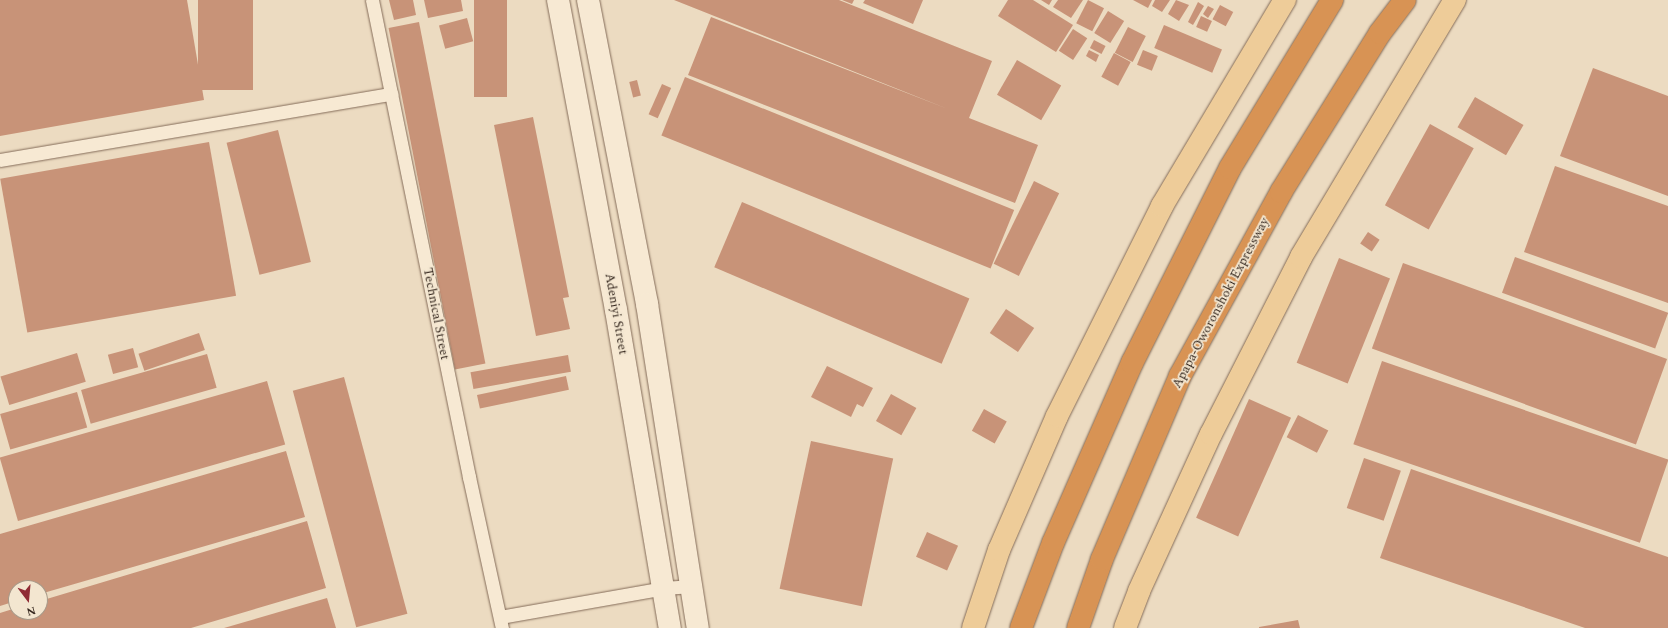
<!DOCTYPE html>
<style>
body{margin:0}
#map{position:relative;width:1668px;height:628px;overflow:hidden;background:#ecdbc1;font-family:Spectral,serif}
div>[style]{position:absolute}
.building>*{inset:0;background:#c89378;transform-origin:0 0}
.roads{filter:drop-shadow(0 0 1px #846c59) drop-shadow(0 0 1px #846c59)}
.lane>*{height:13px;margin:-6.5px;padding:0 6.5px;transform-origin:6.5px;border-radius:6.5px;background:#f7e9d3}
.secondary>*{height:22px;margin:-11px;padding:0 11px;transform-origin:11px;border-radius:11px;background:#f7e9d3}
.primary>*{height:22px;margin:-11px;padding:0 11px;transform-origin:11px;border-radius:11px;background:#ec9}
.highway>*{height:22px;margin:-11px;padding:0 11px;transform-origin:11px;border-radius:11px;background:#d89354}
span{translate:-50% -50%;white-space:nowrap;text-align:center;line-height:1.15;-webkit-text-stroke:3.5px #f3e6d0;paint-order:stroke}
.street-label{font-size:13px;color:#34261d}
.north{position:absolute;left:8px;top:580px;width:40px;height:40px;box-sizing:border-box;background:#f3e6d0;border:1px solid #a79988;border-radius:50%;rotate:164deg;font-size:11px;font-weight:700;line-height:16px;text-align:center;color:#34261d}
.north::after{content:'';display:block;margin:auto;width:14px;height:18px;background:#902c35;clip-path:polygon(50% 0,100% 100%,50% 72%,0 100%)}
</style>
<div id="map">
<div class="building">
<div style="clip-path:polygon(0 0,187px 0,204px 100px,0 136px)"></div>
<div style="left:198px;top:0;width:55px;height:90px"></div>
<div style="clip-path:polygon(389px 0,413px 0,416px 15px,394px 20px)"></div>
<div style="clip-path:polygon(424px 0,461px 0,463px 11px,428px 18px)"></div>
<div style="left:474px;top:0;width:33px;height:97px"></div>
<div style="clip-path:polygon(674px 0,839px 0,992px 61px,969px 118px,1038px 145px,1015px 203px,688px 75px,711px 17px,948px 109px)"></div>
<div style="clip-path:polygon(842px 0,854px 0,852px 4px)"></div>
<div style="clip-path:polygon(865px 0,923px 0,913px 24px,863px 3px)"></div>
<div style="clip-path:polygon(1008px 0,1033px 0,1073px 25px,1056px 52px,998px 16px)"></div>
<div style="clip-path:polygon(1041px 0,1052px 0,1049px 5px)"></div>
<div style="clip-path:polygon(1058px 0,1083px 0,1071px 18px,1053px 7px)"></div>
<div style="left:1088px;top:0;width:18px;height:26px;rotate:27deg"></div>
<div style="clip-path:polygon(1133px 0,1152px 0,1148px 8px)"></div>
<div style="clip-path:polygon(1155px 0,1170px 0,1162px 12px,1152px 6px)"></div>
<div style="clip-path:polygon(1176px 0,1189px 5px,1179px 21px,1168px 14px)"></div>
<div style="clip-path:polygon(1198px 2px,1204px 6px,1193px 25px,1188px 22px)"></div>
<div style="left:1220px;top:5px;width:15px;height:16px;rotate:28deg"></div>
<div style="clip-path:polygon(1208px 6px,1214px 9px,1208px 18px,1203px 14px)"></div>
<div style="left:1108px;top:11px;width:19px;height:26px;rotate:32deg"></div>
<div style="left:1201px;top:16px;width:12px;height:12px;rotate:24deg"></div>
<div style="left:467px;top:18px;width:24px;height:29px;rotate:75deg"></div>
<div style="left:419px;top:22px;width:348px;height:31px;rotate:79deg"></div>
<div style="left:1164px;top:25px;width:63px;height:25px;rotate:23deg"></div>
<div style="left:1128px;top:27px;width:20px;height:29px;rotate:27deg"></div>
<div style="left:1073px;top:29px;width:17px;height:26px;rotate:33deg"></div>
<div style="left:1094px;top:40px;width:13px;height:9px;rotate:27deg"></div>
<div style="clip-path:polygon(1089px 50px,1099px 55px,1096px 62px,1086px 56px)"></div>
<div style="left:1143px;top:50px;width:16px;height:16px;rotate:22deg"></div>
<div style="left:1114px;top:53px;width:19px;height:27px;rotate:28deg"></div>
<div style="left:1017px;top:60px;width:51px;height:40px;rotate:30deg"></div>
<div style="clip-path:polygon(1593px 68px,1668px 96px,1668px 196px,1560px 156px)"></div>
<div style="left:685px;top:77px;width:355px;height:63px;rotate:22deg"></div>
<div style="left:637px;top:80px;width:16px;height:8px;rotate:76deg"></div>
<div style="left:662px;top:84px;width:10px;height:33px;rotate:24deg"></div>
<div style="left:1475px;top:97px;width:56px;height:35px;rotate:30deg"></div>
<div style="clip-path:polygon(533px 117px,569px 297px,563px 298px,570px 329px,536px 336px,494px 125px)"></div>
<div style="left:1430px;top:124px;width:50px;height:93px;rotate:29deg"></div>
<div style="left:278px;top:130px;width:136px;height:53px;rotate:76deg"></div>
<div style="left:209px;top:142px;width:156px;height:212px;rotate:80deg"></div>
<div style="clip-path:polygon(1555px 166px,1668px 206px,1668px 303px,1524px 252px)"></div>
<div style="left:1034px;top:181px;width:28px;height:92px;rotate:26deg"></div>
<div style="left:742px;top:202px;width:247px;height:71px;rotate:23deg"></div>
<div style="left:1368px;top:232px;width:14px;height:14px;rotate:34deg"></div>
<div style="left:1515px;top:257px;width:163px;height:38px;rotate:20deg"></div>
<div style="left:1339px;top:258px;width:55px;height:113px;rotate:22deg"></div>
<div style="left:1403px;top:263px;width:281px;height:91px;rotate:20deg"></div>
<div style="left:1006px;top:309px;width:34px;height:29px;rotate:34deg"></div>
<div style="left:199px;top:333px;width:18px;height:64px;rotate:71deg"></div>
<div style="left:133px;top:348px;width:20px;height:26px;rotate:75deg"></div>
<div style="left:77px;top:353px;width:30px;height:80px;rotate:73deg"></div>
<div style="left:207px;top:354px;width:35px;height:131px;rotate:74deg"></div>
<div style="left:568px;top:355px;width:17px;height:99px;rotate:80deg"></div>
<div style="left:1382px;top:361px;width:303px;height:88px;rotate:19deg"></div>
<div style="clip-path:polygon(827px 366px,873px 388px,863px 407px,857px 404px,851px 417px,811px 397px)"></div>
<div style="left:566px;top:376px;width:14px;height:91px;rotate:78deg"></div>
<div style="left:344px;top:377px;width:245px;height:53px;rotate:75deg"></div>
<div style="left:267px;top:381px;width:66px;height:278px;rotate:74deg"></div>
<div style="left:77px;top:392px;width:37px;height:80px;rotate:74deg"></div>
<div style="left:891px;top:394px;width:29px;height:31px;rotate:29deg"></div>
<div style="left:1249px;top:399px;width:46px;height:130px;rotate:24deg"></div>
<div style="left:984px;top:409px;width:26px;height:25px;rotate:29deg"></div>
<div style="left:1298px;top:415px;width:34px;height:25px;rotate:27deg"></div>
<div style="left:811px;top:441px;width:84px;height:151px;rotate:12deg"></div>
<div style="clip-path:polygon(286px 451px,305px 517px,40px 594px,40px 588px,16px 588px,16px 601px,0 606px,0 534px)"></div>
<div style="left:1364px;top:458px;width:39px;height:53px;rotate:19deg"></div>
<div style="clip-path:polygon(1411px 469px,1668px 557px,1668px 628px,1585px 628px,1380px 558px)"></div>
<div style="clip-path:polygon(307px 521px,326px 588px,191px 628px,0 628px,0 613px,16px 608px,16px 612px,40px 612px,40px 601px)"></div>
<div style="left:927px;top:532px;width:34px;height:27px;rotate:24deg"></div>
<div style="clip-path:polygon(327px 598px,336px 628px,224px 628px)"></div>
<div style="clip-path:polygon(1298px 620px,1300px 628px,1259px 628px,1259px 627px)"></div>
</div>
<div class="roads">
<div class="lane">
<div style="left:372px;top:0;width:487px;rotate:78.5deg"></div>
<div style="left:469px;top:477px;width:155px;rotate:77.7deg"></div>
<div style="left:0;top:160px;width:397px;rotate:-9.6deg"></div>
<div style="left:500px;top:617px;width:167px;rotate:-10deg"></div>
<div style="left:664px;top:588px;width:28px;rotate:-4deg"></div>
</div>
<div class="secondary">
<div style="left:558px;top:0;width:315px;rotate:79.4deg"></div>
<div style="left:616px;top:310px;width:323px;rotate:80.4deg"></div>
<div style="left:588px;top:0;width:310px;rotate:79deg"></div>
<div style="left:647px;top:304px;width:328px;rotate:81.1deg"></div>
</div>
<div class="primary">
<div style="left:973px;top:628px;width:82px;rotate:-71.6deg"></div>
<div style="left:999px;top:550px;width:146px;rotate:-66.6deg"></div>
<div style="left:1057px;top:416px;width:235px;rotate:-63.4deg"></div>
<div style="left:1162px;top:206px;width:240px;rotate:-59.2deg"></div>
<div style="left:1125px;top:628px;width:40px;rotate:-69deg"></div>
<div style="left:1139px;top:591px;width:173px;rotate:-65.4deg"></div>
<div style="left:1211px;top:434px;width:199px;rotate:-63deg"></div>
<div style="left:1301px;top:257px;width:300px;rotate:-59.1deg"></div>
</div>
<div class="highway">
<div style="left:1021px;top:628px;width:91px;rotate:-69.4deg"></div>
<div style="left:1053px;top:543px;width:197px;rotate:-66.3deg"></div>
<div style="left:1132px;top:363px;width:218px;rotate:-63.3deg"></div>
<div style="left:1230px;top:168px;width:197px;rotate:-58.7deg"></div>
<div style="left:1078px;top:628px;width:73px;rotate:-70.8deg"></div>
<div style="left:1102px;top:559px;width:199px;rotate:-66.9deg"></div>
<div style="left:1180px;top:376px;width:210px;rotate:-61.2deg"></div>
<div style="left:1281px;top:192px;width:187px;rotate:-58.1deg"></div>
<div style="left:1380px;top:33px;width:41px;rotate:-52.9deg"></div>
</div>
</div>
<div class="street-label">
<span style="left:1221px;top:303px;rotate:-62deg">Apapa-Oworonshoki Expressway</span>
<span style="left:436px;top:314px;rotate:79deg">Technical Street</span>
<span style="left:616px;top:314px;rotate:80deg">Adeniyi Street</span>
</div>
<div class="north">N</div>
</div>
